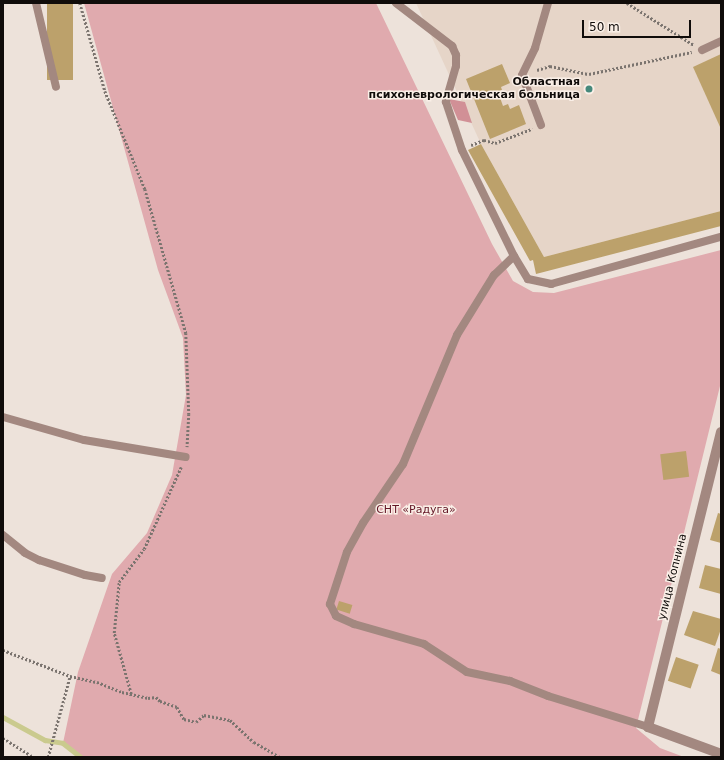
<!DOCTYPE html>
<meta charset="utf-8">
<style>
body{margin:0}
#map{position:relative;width:724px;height:760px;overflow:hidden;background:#ede2da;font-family:"DejaVu Sans",sans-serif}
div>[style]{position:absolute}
.built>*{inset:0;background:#e6d5c8}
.green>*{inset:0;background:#e0aaae}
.forest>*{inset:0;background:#d19096}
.stream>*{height:4.5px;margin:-2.25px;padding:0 2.25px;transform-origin:2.25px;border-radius:2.25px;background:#caca8e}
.building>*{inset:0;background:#bca16b;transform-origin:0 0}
.path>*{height:2.5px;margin-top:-1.25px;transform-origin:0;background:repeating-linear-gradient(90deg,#7b746f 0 2px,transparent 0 4px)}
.lane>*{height:8px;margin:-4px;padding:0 4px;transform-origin:4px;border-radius:4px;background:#a38880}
.street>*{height:10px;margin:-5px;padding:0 5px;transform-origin:5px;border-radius:5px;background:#a38880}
.dots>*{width:11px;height:11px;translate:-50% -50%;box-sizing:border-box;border:2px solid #faefe7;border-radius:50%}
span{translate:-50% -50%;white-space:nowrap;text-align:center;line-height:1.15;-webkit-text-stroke:3px #faefe7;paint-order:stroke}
.poi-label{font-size:11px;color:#100c0a;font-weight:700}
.right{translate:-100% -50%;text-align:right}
.park-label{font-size:11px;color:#631626}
.street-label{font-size:11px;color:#100c0a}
.frame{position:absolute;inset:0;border:4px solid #100c0a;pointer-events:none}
.scale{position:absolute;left:582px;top:20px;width:109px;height:18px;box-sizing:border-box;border:2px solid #100c0a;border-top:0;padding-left:5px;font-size:12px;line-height:14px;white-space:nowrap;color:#100c0a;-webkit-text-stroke:3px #faefe7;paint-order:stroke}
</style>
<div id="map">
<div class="built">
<div style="clip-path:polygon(416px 3px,721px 3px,721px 211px,544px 257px,481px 144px)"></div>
</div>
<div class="green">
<div style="clip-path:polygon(84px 3px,376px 3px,492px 244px,513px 281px,533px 292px,554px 293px,721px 250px,721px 382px,636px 728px,660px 748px,684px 757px,81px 757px,63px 743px,78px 672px,112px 574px,147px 533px,172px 475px,186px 395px,183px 338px,158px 270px)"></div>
</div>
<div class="forest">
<div style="clip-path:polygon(449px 99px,465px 102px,472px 123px,458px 120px)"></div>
</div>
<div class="stream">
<div style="left:3px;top:717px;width:48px;rotate:28.7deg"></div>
<div style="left:45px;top:740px;width:18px;rotate:9deg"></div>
<div style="left:63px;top:743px;width:23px;rotate:38deg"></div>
</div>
<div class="building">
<div style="left:47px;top:3px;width:26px;height:77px"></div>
<div style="clip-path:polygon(721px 54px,721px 129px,693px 67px)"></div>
<div style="clip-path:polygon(502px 64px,510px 83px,501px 87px,502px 90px,498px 92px,503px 106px,508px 104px,510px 109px,519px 105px,526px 124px,490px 139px,466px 79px)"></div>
<div style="clip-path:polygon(481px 144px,544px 257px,721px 211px,721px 226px,536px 274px,533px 260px,530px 261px,468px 150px)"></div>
<div style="left:686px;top:451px;width:26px;height:26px;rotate:83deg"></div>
<div style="clip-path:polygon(718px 513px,721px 514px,721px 543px,710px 540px)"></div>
<div style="clip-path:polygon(705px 565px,721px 569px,721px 594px,699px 588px)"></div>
<div style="left:339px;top:601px;width:14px;height:9px;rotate:17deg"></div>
<div style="clip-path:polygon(693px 611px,721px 619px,721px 629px,715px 646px,684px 635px)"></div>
<div style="clip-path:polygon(718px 648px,721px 649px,721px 675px,711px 671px)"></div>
<div style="left:676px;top:657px;width:24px;height:25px;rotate:19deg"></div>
</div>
<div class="path">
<div style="left:80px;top:3px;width:91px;rotate:74.1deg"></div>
<div style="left:105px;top:91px;width:106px;rotate:67.8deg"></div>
<div style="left:145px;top:189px;width:150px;rotate:74.1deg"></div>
<div style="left:186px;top:333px;width:81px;rotate:87.9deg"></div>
<div style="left:189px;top:414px;width:33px;rotate:93deg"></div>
<div style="left:627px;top:3px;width:79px;rotate:32.1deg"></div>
<div style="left:537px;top:70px;width:14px;rotate:-17deg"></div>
<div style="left:550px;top:66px;width:40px;rotate:12deg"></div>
<div style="left:589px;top:74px;width:105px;rotate:-12.1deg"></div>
<div style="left:471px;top:145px;width:14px;rotate:-21deg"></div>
<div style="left:484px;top:140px;width:11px;rotate:15deg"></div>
<div style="left:495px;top:143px;width:40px;rotate:-21deg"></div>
<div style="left:3px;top:650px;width:72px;rotate:21.2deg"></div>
<div style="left:70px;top:676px;width:28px;rotate:13deg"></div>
<div style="left:97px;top:682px;width:27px;rotate:22deg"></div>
<div style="left:122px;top:692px;width:27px;rotate:13deg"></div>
<div style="left:148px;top:698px;width:8px;rotate:-7deg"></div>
<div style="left:156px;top:697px;width:6px;rotate:45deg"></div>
<div style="left:160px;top:701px;width:18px;rotate:19deg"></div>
<div style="left:177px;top:707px;width:14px;rotate:60deg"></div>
<div style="left:184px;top:719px;width:12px;rotate:14deg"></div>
<div style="left:196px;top:722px;width:11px;rotate:-41deg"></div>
<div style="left:204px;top:715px;width:26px;rotate:11deg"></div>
<div style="left:230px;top:720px;width:33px;rotate:43deg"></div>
<div style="left:254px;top:742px;width:30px;rotate:30deg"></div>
<div style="left:131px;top:694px;width:63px;rotate:-105.6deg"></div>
<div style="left:114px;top:633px;width:51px;rotate:-84.4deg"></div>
<div style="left:119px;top:582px;width:41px;rotate:-52.9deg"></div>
<div style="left:144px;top:549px;width:90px;rotate:-65.7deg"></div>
<div style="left:3px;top:738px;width:36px;rotate:32deg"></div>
<div style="left:48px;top:757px;width:84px;rotate:-74.8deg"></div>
</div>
<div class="lane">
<div style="left:36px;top:3px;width:86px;rotate:76.6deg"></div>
<div style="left:396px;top:3px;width:71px;rotate:37.5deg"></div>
<div style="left:452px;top:46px;width:10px;rotate:66deg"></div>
<div style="left:456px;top:55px;width:11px;rotate:90deg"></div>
<div style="left:456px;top:66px;width:37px;rotate:106deg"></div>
<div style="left:446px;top:102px;width:51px;rotate:71.6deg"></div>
<div style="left:462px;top:150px;width:118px;rotate:63.9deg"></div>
<div style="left:514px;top:256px;width:27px;rotate:59deg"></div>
<div style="left:528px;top:279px;width:24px;rotate:12deg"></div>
<div style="left:551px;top:284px;width:176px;rotate:-15.5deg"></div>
<div style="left:702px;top:50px;width:21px;rotate:-25deg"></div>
<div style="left:541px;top:125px;width:53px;rotate:-110.8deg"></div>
<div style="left:522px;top:75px;width:30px;rotate:-64deg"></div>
<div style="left:535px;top:48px;width:47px;rotate:-73.9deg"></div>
<div style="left:514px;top:256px;width:28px;rotate:136deg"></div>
<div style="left:494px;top:275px;width:70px;rotate:121.7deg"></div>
<div style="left:457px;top:335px;width:140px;rotate:112.7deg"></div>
<div style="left:403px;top:464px;width:71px;rotate:124.1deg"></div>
<div style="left:363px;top:523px;width:33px;rotate:119deg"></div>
<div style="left:347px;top:552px;width:55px;rotate:108.1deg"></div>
<div style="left:330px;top:604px;width:13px;rotate:63deg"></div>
<div style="left:336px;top:616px;width:20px;rotate:24deg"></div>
<div style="left:354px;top:624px;width:73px;rotate:15.9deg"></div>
<div style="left:424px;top:644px;width:51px;rotate:33.1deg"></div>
<div style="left:467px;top:672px;width:44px;rotate:11.8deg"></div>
<div style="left:510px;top:681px;width:41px;rotate:21.5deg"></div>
<div style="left:548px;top:696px;width:105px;rotate:17.2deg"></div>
<div style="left:3px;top:417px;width:84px;rotate:15.9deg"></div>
<div style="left:84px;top:440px;width:103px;rotate:9.5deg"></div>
<div style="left:3px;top:535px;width:28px;rotate:39deg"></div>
<div style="left:25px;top:553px;width:16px;rotate:27deg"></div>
<div style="left:39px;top:560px;width:48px;rotate:18.1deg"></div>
<div style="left:85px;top:575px;width:17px;rotate:10deg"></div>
</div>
<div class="street">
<div style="left:721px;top:432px;width:304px;rotate:103.9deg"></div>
<div style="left:648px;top:727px;width:78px;rotate:20.3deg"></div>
</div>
<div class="dots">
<div style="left:589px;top:89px;background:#46897c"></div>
</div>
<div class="poi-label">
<span class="right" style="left:580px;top:89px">Областная<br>психоневрологическая больница</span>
</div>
<div class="park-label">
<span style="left:416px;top:510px">СНТ «Радуга»</span>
</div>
<div class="street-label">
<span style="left:673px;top:577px;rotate:-76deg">улица Копнина</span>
</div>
<div class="frame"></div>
<div class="scale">50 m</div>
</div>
